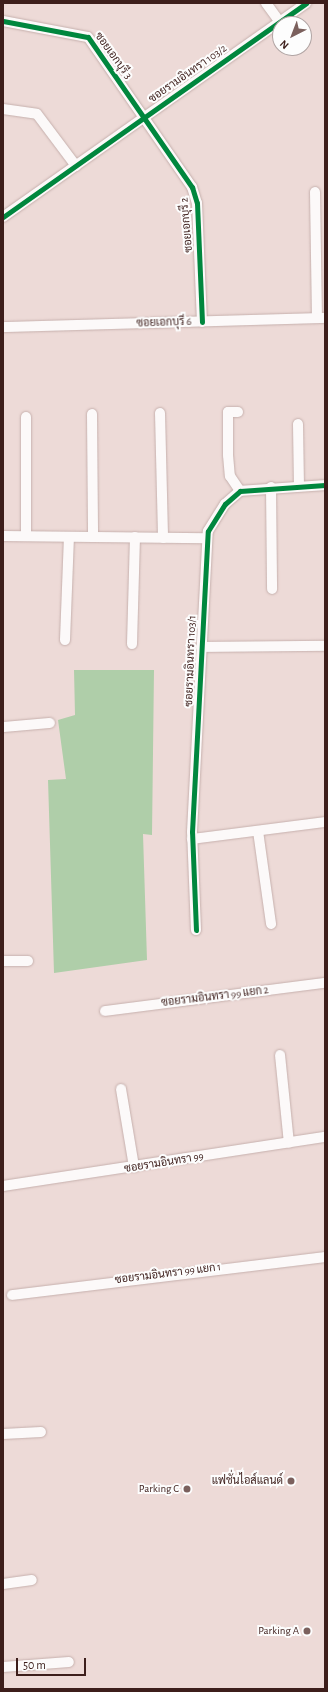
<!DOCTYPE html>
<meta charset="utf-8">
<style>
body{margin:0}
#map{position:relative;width:328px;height:1692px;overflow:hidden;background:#eddad7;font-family:"Alegreya Sans",Sarabun,sans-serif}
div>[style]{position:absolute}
.green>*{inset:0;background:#afcea9}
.roads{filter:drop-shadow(0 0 1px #c6b0ad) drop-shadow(0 0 1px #c6b0ad)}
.minor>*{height:10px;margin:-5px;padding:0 5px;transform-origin:5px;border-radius:5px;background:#fcf9f9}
.cycleway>*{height:5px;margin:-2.5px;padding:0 2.5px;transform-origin:2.5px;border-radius:2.5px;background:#00873e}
.dots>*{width:11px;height:11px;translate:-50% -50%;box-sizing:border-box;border:2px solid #fdfdfd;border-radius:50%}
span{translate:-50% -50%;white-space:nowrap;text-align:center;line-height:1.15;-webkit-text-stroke:4px #fdfdfd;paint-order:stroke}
.street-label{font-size:11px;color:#3d1e1b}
.poi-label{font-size:11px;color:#3d1e1b}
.right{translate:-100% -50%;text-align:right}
.frame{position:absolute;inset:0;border:4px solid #3d1e1b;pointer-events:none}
.north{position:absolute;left:272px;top:16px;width:40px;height:40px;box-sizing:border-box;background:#fdfdfd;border:1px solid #b0a4a3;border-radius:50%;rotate:222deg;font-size:11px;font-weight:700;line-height:16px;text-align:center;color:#3d1e1b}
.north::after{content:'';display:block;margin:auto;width:14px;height:18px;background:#7b605d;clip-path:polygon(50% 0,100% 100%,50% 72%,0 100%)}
.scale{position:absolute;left:16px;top:1658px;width:70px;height:18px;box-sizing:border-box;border:2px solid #3d1e1b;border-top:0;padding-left:5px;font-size:12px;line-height:14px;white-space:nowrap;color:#3d1e1b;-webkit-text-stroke:3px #fdfdfd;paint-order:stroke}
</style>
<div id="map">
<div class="green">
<div style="clip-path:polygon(74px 670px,154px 670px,152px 835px,143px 834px,147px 960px,54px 973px,48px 780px,66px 779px,58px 720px,75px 715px)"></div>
</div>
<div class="roads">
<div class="minor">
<div style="left:266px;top:3px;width:24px;rotate:54deg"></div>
<div style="left:3px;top:21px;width:86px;rotate:10.7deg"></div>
<div style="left:88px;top:37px;width:183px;rotate:55.3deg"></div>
<div style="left:192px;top:187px;width:17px;rotate:73deg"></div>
<div style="left:197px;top:203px;width:119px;rotate:87.6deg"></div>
<div style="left:3px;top:109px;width:34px;rotate:8deg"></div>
<div style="left:37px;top:114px;width:65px;rotate:53.1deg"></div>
<div style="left:315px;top:192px;width:126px;rotate:89.1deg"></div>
<div style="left:3px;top:217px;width:371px;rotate:-35.2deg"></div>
<div style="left:3px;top:327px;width:322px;rotate:-1.6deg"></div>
<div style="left:238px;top:412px;width:10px;rotate:180deg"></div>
<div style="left:228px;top:412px;width:43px;rotate:90deg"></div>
<div style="left:228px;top:455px;width:21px;rotate:85deg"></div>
<div style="left:230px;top:476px;width:18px;rotate:56deg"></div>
<div style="left:160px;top:413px;width:125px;rotate:88.6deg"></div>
<div style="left:92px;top:414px;width:123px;rotate:89.5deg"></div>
<div style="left:26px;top:417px;width:119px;rotate:90deg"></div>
<div style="left:298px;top:424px;width:62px;rotate:89.1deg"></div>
<div style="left:271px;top:487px;width:102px;rotate:89.4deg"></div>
<div style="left:3px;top:536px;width:204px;rotate:0.6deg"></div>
<div style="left:65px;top:640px;width:103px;rotate:-87.8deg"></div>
<div style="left:132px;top:644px;width:107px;rotate:-88.4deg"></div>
<div style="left:201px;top:647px;width:124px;rotate:-0.5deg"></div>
<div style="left:3px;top:727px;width:47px;rotate:-4.9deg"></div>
<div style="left:258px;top:831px;width:94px;rotate:82deg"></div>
<div style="left:192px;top:839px;width:134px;rotate:-7.3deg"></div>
<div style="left:196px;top:930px;width:98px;rotate:-92.3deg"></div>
<div style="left:192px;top:832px;width:301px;rotate:-87deg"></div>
<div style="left:208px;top:531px;width:32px;rotate:-58deg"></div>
<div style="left:225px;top:504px;width:20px;rotate:-41deg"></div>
<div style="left:240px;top:491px;width:85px;rotate:-4deg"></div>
<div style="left:3px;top:961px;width:25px"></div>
<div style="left:105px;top:1011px;width:222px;rotate:-7.3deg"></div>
<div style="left:280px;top:1055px;width:88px;rotate:84.2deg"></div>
<div style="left:121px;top:1089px;width:79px;rotate:80.5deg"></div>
<div style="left:3px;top:1186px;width:326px;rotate:-8.7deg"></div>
<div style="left:12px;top:1295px;width:315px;rotate:-6.9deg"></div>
<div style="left:3px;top:1434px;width:38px;rotate:-3deg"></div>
<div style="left:3px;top:1584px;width:29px;rotate:-8deg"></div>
<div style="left:3px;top:1667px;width:66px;rotate:-4.3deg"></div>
</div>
</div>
<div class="cycleway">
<div style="left:3px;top:21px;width:86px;rotate:10.7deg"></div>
<div style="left:88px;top:37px;width:183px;rotate:55.3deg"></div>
<div style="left:192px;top:187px;width:17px;rotate:73deg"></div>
<div style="left:197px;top:203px;width:119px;rotate:87.6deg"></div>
<div style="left:3px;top:217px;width:371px;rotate:-35.2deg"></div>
<div style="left:196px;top:930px;width:98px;rotate:-92.3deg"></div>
<div style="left:192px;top:832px;width:301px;rotate:-87deg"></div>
<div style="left:208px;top:531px;width:32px;rotate:-58deg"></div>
<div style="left:225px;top:504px;width:20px;rotate:-41deg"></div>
<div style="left:240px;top:491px;width:85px;rotate:-4deg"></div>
</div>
<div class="dots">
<div style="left:291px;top:1481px;background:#7b605d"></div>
<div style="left:187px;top:1489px;background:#7b605d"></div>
<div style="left:307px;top:1631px;background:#7b605d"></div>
</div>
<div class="street-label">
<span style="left:113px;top:56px;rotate:54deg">ซอยเอกบุรี 3</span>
<span style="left:188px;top:74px;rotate:-35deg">ซอยรามอินทรา 103/2</span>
<span style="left:187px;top:225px;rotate:-95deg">ซอยเอกบุรี 2</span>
<span style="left:164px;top:323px;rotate:-2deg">ซอยเอกบุรี 6</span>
<span style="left:191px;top:661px;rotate:-88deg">ซอยรามอินทรา 103/1</span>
<span style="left:215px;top:997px;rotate:-7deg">ซอยรามอินทรา 99 แยก 2</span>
<span style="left:164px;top:1163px;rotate:-9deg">ซอยรามอินทรา 99</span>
<span style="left:168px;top:1274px;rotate:-7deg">ซอยรามอินทรา 99 แยก 1</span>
</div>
<div class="poi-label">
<span class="right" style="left:283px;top:1481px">แฟชั่นไอส์แลนด์</span>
<span class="right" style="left:179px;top:1489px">Parking C</span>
<span class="right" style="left:299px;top:1631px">Parking A</span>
</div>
<div class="frame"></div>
<div class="north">N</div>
<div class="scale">50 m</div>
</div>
